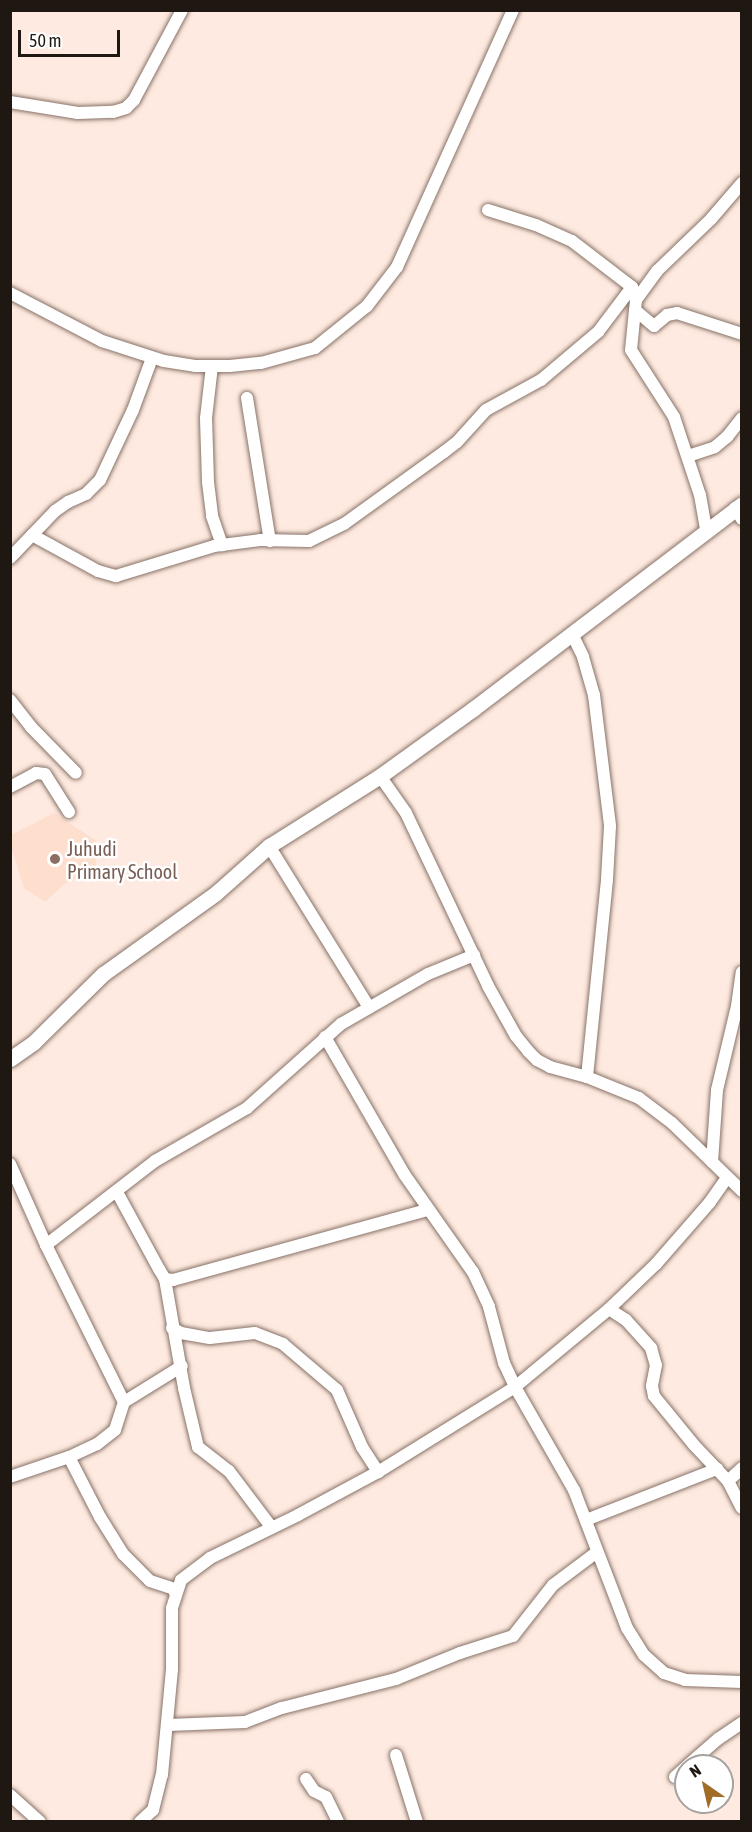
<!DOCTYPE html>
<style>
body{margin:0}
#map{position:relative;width:752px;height:1832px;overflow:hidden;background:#feeae0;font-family:"Asap Condensed",sans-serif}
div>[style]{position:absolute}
.built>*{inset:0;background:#fedecd}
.roads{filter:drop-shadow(0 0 2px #887267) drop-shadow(0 0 2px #887267)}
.minor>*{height:12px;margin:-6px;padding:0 6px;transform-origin:6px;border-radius:6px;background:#fff}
.tertiary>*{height:15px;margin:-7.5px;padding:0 7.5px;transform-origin:7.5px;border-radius:7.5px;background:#fff}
.dots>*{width:16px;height:16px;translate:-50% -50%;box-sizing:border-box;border:3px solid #fff;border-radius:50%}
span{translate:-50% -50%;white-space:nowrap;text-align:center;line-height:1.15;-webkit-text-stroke:5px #fff;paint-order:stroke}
.education-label{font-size:20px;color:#785e54}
.left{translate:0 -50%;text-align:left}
.frame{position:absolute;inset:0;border:12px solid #1f1712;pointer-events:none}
.north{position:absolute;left:674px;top:1754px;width:60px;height:60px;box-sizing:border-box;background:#fff;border:2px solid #a5a2a0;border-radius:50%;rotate:326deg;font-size:16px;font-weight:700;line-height:24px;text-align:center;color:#1f1712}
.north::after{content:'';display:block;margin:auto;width:21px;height:27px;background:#a16c25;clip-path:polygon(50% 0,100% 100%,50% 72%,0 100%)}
.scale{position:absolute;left:18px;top:30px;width:102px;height:27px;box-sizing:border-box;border:3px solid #1f1712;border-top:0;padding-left:8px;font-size:18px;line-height:21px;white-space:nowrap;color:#1f1712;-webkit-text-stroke:4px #fff;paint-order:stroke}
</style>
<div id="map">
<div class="built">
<div style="clip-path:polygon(54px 813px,95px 840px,96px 870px,64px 884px,45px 902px,24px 888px,11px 847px,11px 835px)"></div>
</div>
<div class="roads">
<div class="minor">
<div style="left:10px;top:102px;width:69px;rotate:9.2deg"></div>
<div style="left:78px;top:113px;width:35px;rotate:-2deg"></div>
<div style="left:113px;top:112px;width:14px;rotate:-17deg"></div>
<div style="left:126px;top:108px;width:11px;rotate:-45deg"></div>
<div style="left:134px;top:100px;width:102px;rotate:-61.9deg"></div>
<div style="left:488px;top:210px;width:50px;rotate:17.4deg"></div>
<div style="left:536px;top:225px;width:39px;rotate:24deg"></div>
<div style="left:572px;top:241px;width:76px;rotate:37.5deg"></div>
<div style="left:632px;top:287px;width:14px;rotate:73deg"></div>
<div style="left:636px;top:300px;width:50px;rotate:95.7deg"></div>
<div style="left:631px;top:350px;width:80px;rotate:57.3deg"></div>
<div style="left:674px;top:417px;width:82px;rotate:71.6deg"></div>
<div style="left:700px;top:495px;width:36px;rotate:80deg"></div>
<div style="left:10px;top:293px;width:104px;rotate:27.6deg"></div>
<div style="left:102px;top:341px;width:65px;rotate:17.9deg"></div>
<div style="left:164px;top:361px;width:31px;rotate:9deg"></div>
<div style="left:195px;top:366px;width:35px"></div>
<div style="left:230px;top:366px;width:31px;rotate:-6deg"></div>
<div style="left:261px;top:363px;width:56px;rotate:-15.5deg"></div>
<div style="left:315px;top:348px;width:67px;rotate:-38.9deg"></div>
<div style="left:367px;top:306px;width:49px;rotate:-52.4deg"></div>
<div style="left:397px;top:267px;width:282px;rotate:-65.7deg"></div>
<div style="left:636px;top:300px;width:36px;rotate:-54deg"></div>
<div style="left:657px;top:271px;width:75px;rotate:-43.9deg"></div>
<div style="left:711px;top:219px;width:48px;rotate:-49.3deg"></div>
<div style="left:635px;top:310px;width:25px;rotate:40deg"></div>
<div style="left:654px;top:326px;width:17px;rotate:-40deg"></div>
<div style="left:667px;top:315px;width:10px;rotate:-11deg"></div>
<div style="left:677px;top:313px;width:68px;rotate:17.9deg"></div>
<div style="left:212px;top:366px;width:52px;rotate:96.6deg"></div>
<div style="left:206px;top:418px;width:64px;rotate:88.2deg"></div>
<div style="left:208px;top:482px;width:34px;rotate:83deg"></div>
<div style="left:212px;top:516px;width:31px;rotate:71deg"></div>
<div style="left:247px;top:398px;width:145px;rotate:80.9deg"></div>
<div style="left:688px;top:456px;width:28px;rotate:-18deg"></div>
<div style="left:715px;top:447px;width:16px;rotate:-40deg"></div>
<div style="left:727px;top:437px;width:24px;rotate:-52deg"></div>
<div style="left:735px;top:508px;width:13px;rotate:58deg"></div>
<div style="left:32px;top:535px;width:75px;rotate:28.6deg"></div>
<div style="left:98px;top:571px;width:19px;rotate:16deg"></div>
<div style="left:116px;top:576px;width:102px;rotate:-17deg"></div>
<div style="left:214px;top:546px;width:46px;rotate:-7.4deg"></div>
<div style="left:260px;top:540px;width:49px;rotate:1.2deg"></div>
<div style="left:309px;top:541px;width:39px;rotate:-26deg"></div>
<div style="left:344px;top:524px;width:123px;rotate:-35.8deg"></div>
<div style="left:444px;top:452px;width:16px;rotate:-38deg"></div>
<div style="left:457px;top:442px;width:43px;rotate:-47.8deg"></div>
<div style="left:486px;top:410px;width:63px;rotate:-28.6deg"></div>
<div style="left:541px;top:380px;width:75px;rotate:-40.1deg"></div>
<div style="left:598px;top:332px;width:56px;rotate:-52.9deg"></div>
<div style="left:10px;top:558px;width:65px;rotate:-46.2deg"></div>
<div style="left:55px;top:511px;width:16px;rotate:-35deg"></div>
<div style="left:68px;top:502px;width:20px;rotate:-24deg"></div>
<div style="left:86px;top:494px;width:20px;rotate:-45deg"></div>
<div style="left:100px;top:480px;width:77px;rotate:-64.8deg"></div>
<div style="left:133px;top:410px;width:55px;rotate:-69.9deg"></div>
<div style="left:572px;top:634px;width:25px;rotate:64deg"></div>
<div style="left:583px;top:657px;width:40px;rotate:74deg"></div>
<div style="left:594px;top:695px;width:132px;rotate:83deg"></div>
<div style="left:610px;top:826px;width:54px;rotate:93.2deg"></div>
<div style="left:607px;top:880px;width:198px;rotate:95.8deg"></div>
<div style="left:10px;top:700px;width:34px;rotate:52deg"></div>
<div style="left:31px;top:727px;width:64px;rotate:45.6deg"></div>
<div style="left:380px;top:776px;width:45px;rotate:54.9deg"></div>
<div style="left:406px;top:813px;width:191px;rotate:64.6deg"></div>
<div style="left:488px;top:986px;width:57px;rotate:60.8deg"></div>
<div style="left:516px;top:1036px;width:19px;rotate:51deg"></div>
<div style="left:528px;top:1051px;width:13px;rotate:45deg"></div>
<div style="left:537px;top:1060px;width:15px;rotate:28deg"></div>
<div style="left:550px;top:1067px;width:38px;rotate:15deg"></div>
<div style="left:587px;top:1077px;width:56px;rotate:22deg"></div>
<div style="left:639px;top:1098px;width:41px;rotate:37.1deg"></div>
<div style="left:672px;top:1123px;width:98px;rotate:44.2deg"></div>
<div style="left:10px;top:787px;width:30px;rotate:-28deg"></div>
<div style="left:36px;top:773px;width:9px;rotate:6deg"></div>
<div style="left:45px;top:774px;width:45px;rotate:57.7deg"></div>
<div style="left:269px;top:846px;width:190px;rotate:58.2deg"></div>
<div style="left:325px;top:1037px;width:158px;rotate:60deg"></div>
<div style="left:404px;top:1174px;width:120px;rotate:54.9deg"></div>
<div style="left:473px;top:1272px;width:38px;rotate:65deg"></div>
<div style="left:489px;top:1307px;width:58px;rotate:75deg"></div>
<div style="left:504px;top:1363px;width:26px;rotate:65deg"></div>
<div style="left:515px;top:1387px;width:119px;rotate:60.2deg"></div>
<div style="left:574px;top:1490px;width:148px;rotate:69deg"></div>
<div style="left:627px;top:1628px;width:32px;rotate:58deg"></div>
<div style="left:644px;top:1655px;width:27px;rotate:42deg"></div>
<div style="left:664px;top:1673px;width:22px;rotate:18deg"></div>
<div style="left:685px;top:1680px;width:57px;rotate:2deg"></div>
<div style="left:712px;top:1162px;width:72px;rotate:-86deg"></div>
<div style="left:717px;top:1090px;width:86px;rotate:-76.6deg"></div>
<div style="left:737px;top:1006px;width:34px;rotate:-82deg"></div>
<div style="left:10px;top:1164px;width:89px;rotate:66deg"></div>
<div style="left:46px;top:1245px;width:175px;rotate:63.6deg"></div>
<div style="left:124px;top:1402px;width:29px;rotate:108deg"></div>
<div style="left:115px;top:1430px;width:23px;rotate:142deg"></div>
<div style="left:97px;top:1444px;width:31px;rotate:155deg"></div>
<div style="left:69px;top:1457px;width:62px;rotate:161.3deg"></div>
<div style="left:117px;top:1192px;width:88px;rotate:61.4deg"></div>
<div style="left:159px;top:1269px;width:12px;rotate:59deg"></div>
<div style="left:165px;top:1279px;width:8px;rotate:7deg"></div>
<div style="left:173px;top:1280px;width:264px;rotate:-15.4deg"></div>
<div style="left:46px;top:1245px;width:138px;rotate:-37.6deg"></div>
<div style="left:155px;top:1161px;width:106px;rotate:-29.9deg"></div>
<div style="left:247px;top:1108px;width:126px;rotate:-41.8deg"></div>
<div style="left:341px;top:1024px;width:100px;rotate:-29.9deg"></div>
<div style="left:428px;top:974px;width:50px;rotate:-22.4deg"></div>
<div style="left:165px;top:1279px;width:111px;rotate:80.1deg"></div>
<div style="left:184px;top:1388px;width:61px;rotate:76.7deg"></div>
<div style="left:198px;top:1447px;width:39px;rotate:38deg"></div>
<div style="left:229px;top:1471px;width:71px;rotate:53deg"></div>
<div style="left:609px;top:1309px;width:20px;rotate:33deg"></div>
<div style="left:626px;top:1320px;width:38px;rotate:48deg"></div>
<div style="left:651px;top:1348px;width:18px;rotate:74deg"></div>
<div style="left:656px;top:1365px;width:21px;rotate:101deg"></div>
<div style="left:652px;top:1386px;width:10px;rotate:79deg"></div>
<div style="left:654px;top:1396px;width:63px;rotate:50.8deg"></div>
<div style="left:694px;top:1445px;width:50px;rotate:46.6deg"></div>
<div style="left:728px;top:1481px;width:30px;rotate:63deg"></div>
<div style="left:172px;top:1328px;width:10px;rotate:29deg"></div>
<div style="left:181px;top:1333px;width:29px;rotate:10deg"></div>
<div style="left:210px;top:1338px;width:45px;rotate:-6.3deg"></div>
<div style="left:255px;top:1333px;width:30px;rotate:21deg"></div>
<div style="left:283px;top:1344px;width:71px;rotate:40.4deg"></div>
<div style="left:337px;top:1390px;width:62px;rotate:66.3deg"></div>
<div style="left:362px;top:1447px;width:30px;rotate:57deg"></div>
<div style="left:124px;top:1402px;width:68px;rotate:-31.8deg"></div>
<div style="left:69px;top:1457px;width:68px;rotate:62.7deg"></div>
<div style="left:100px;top:1517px;width:44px;rotate:58.1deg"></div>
<div style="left:123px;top:1554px;width:38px;rotate:45deg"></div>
<div style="left:150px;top:1581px;width:25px;rotate:18deg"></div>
<div style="left:174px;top:1589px;width:4px;rotate:76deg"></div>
<div style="left:728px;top:1481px;width:19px;rotate:-43deg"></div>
<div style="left:586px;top:1520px;width:141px;rotate:-21.3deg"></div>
<div style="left:168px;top:1725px;width:77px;rotate:-2.2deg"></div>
<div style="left:245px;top:1722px;width:40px;rotate:-21deg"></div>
<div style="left:282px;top:1708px;width:118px;rotate:-14.3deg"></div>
<div style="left:396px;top:1679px;width:69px;rotate:-22.1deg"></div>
<div style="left:460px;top:1653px;width:56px;rotate:-17.8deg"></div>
<div style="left:513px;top:1636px;width:65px;rotate:-51.9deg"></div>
<div style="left:553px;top:1585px;width:55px;rotate:-36.9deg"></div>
<div style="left:396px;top:1755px;width:70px;rotate:72.6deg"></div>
<div style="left:687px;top:1766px;width:41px;rotate:-41.1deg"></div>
<div style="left:718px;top:1739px;width:29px;rotate:-34deg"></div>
<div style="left:675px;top:1777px;width:15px;rotate:-42deg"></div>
<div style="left:306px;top:1779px;width:14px;rotate:56deg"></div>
<div style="left:314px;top:1791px;width:13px;rotate:27deg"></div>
<div style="left:326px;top:1797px;width:28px;rotate:64deg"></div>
<div style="left:10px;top:1795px;width:40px;rotate:42deg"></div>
<div style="left:140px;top:1822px;width:18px;rotate:-43deg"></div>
<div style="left:153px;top:1810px;width:36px;rotate:-76deg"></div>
<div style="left:162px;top:1775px;width:105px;rotate:-84.6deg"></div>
<div style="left:172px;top:1670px;width:62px;rotate:-90deg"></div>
<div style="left:172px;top:1608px;width:29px;rotate:-72deg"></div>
<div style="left:181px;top:1580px;width:36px;rotate:-37deg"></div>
<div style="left:210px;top:1558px;width:98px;rotate:-26deg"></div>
<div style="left:298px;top:1515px;width:91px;rotate:-28.3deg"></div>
<div style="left:378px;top:1472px;width:161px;rotate:-31.8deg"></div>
<div style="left:515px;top:1387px;width:122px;rotate:-39.7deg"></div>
<div style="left:609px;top:1309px;width:65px;rotate:-43.8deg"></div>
<div style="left:656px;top:1264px;width:82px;rotate:-48.9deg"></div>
<div style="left:710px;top:1202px;width:29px;rotate:-55deg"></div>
</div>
<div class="tertiary">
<div style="left:10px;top:1059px;width:29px;rotate:-35deg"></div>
<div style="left:34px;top:1042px;width:97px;rotate:-44.6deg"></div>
<div style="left:103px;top:974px;width:139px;rotate:-35.6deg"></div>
<div style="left:216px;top:893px;width:71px;rotate:-41.6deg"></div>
<div style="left:269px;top:846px;width:131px;rotate:-32.2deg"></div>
<div style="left:380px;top:776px;width:115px;rotate:-35.8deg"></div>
<div style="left:473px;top:709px;width:338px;rotate:-37.3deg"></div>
</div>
</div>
<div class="dots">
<div style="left:55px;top:859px;background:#8d6e63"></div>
</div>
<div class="education-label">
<span class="left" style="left:67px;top:860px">Juhudi<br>Primary School</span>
</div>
<div class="frame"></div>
<div class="north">N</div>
<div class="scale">50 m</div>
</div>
